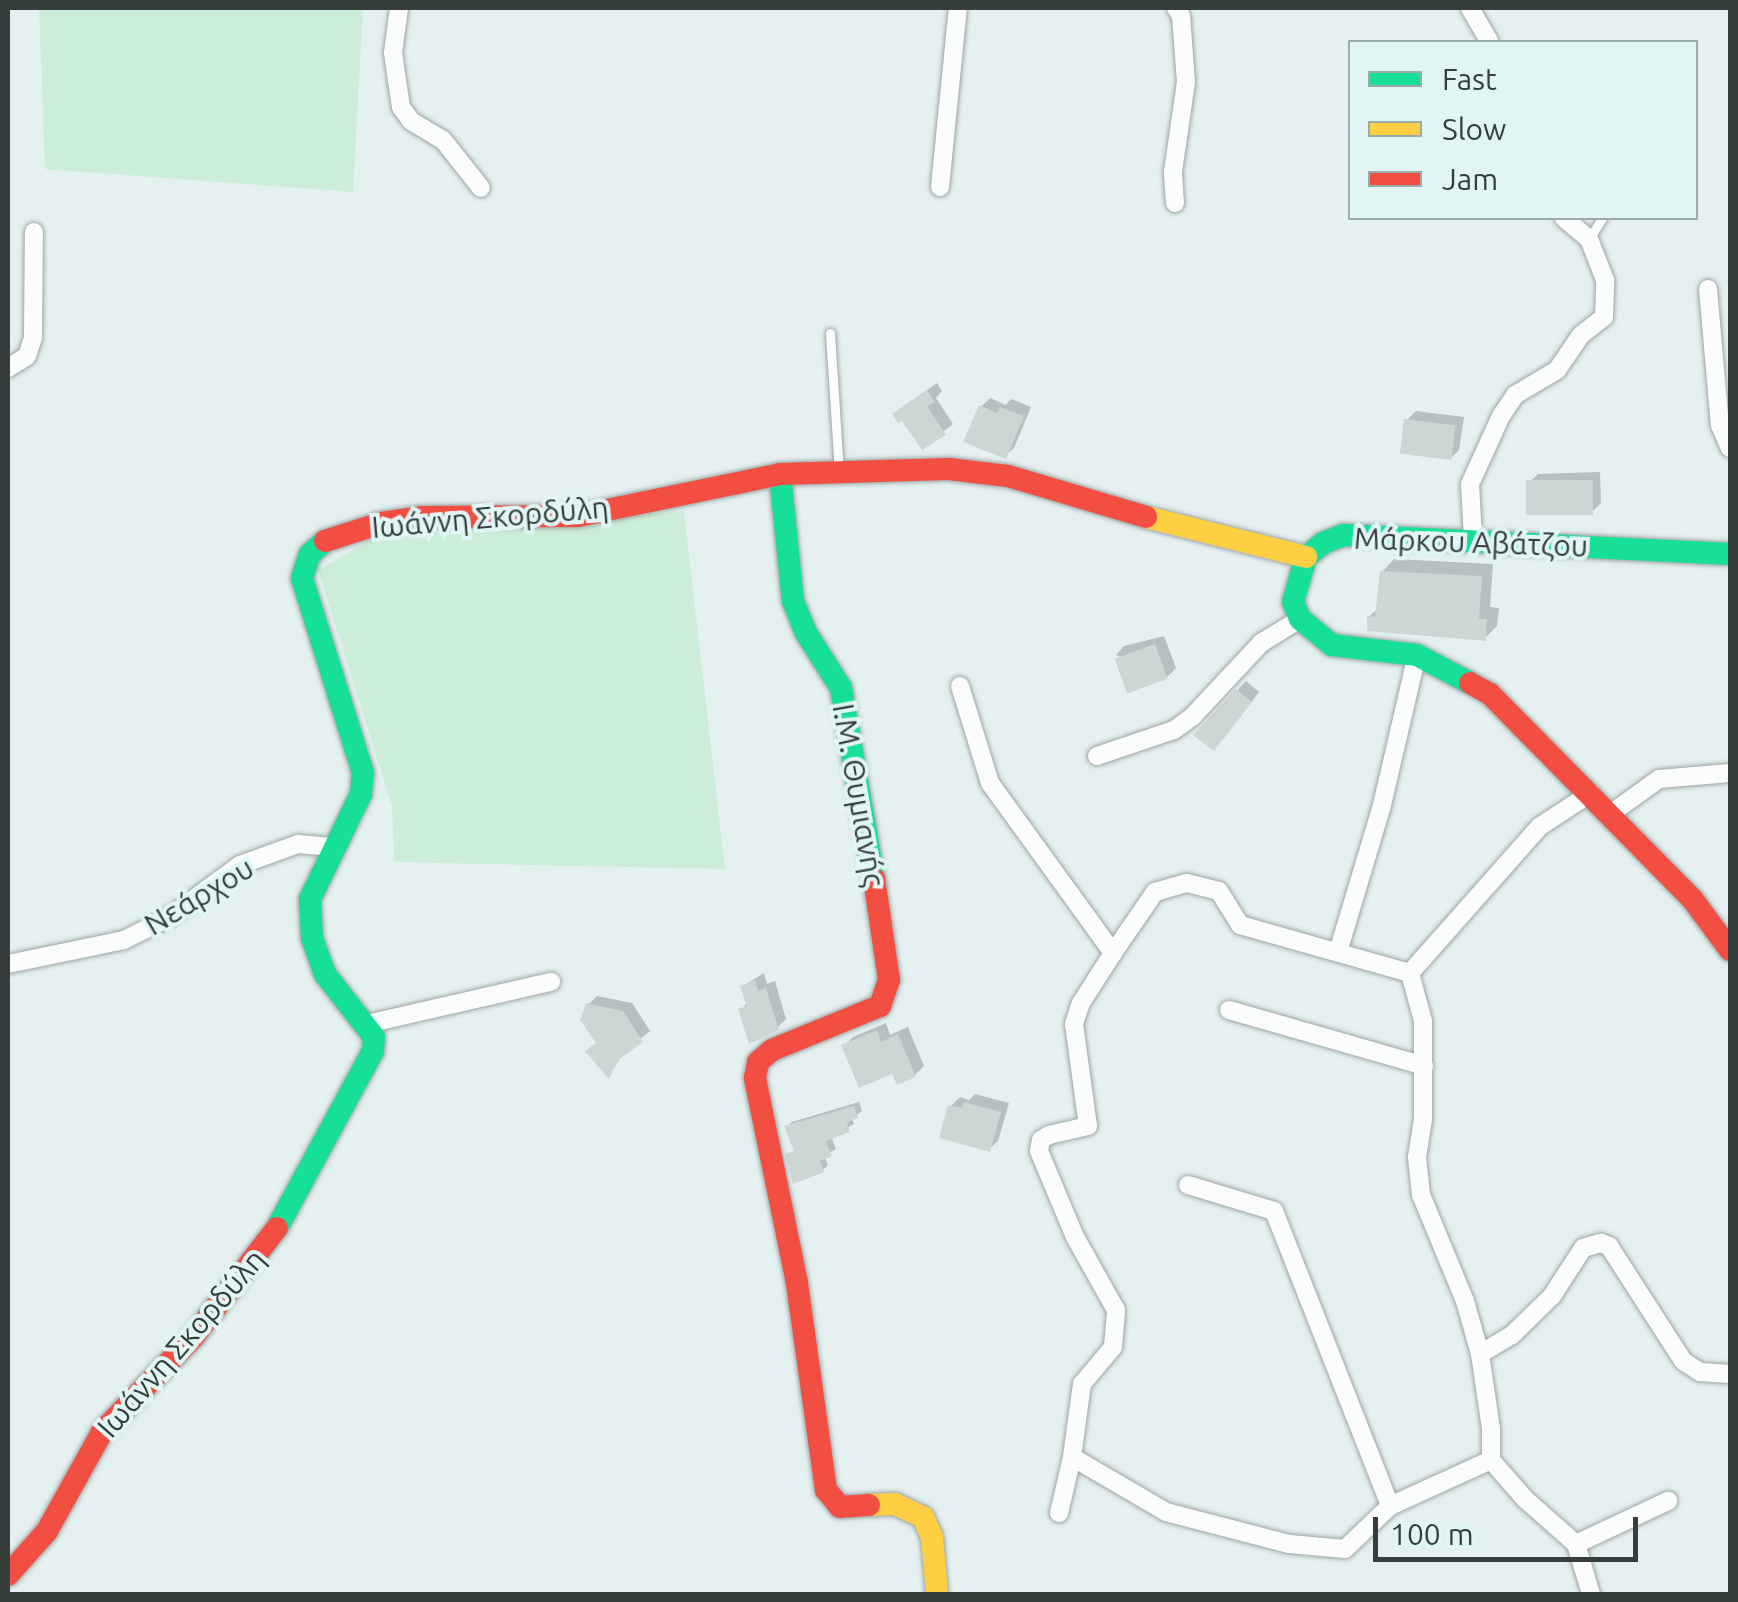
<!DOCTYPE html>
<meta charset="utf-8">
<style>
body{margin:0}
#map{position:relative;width:1738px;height:1602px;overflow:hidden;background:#e5f0f0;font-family:Ubuntu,sans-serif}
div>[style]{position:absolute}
.green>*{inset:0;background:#ccedd7}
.shadow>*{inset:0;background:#0003}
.building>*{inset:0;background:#cdd6d4;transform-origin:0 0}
.roads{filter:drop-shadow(0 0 2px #9da6a5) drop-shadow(0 0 2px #9da6a5)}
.lane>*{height:9px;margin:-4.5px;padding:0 4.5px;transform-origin:4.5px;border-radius:4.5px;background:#fbfdfd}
.street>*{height:18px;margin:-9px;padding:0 9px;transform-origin:9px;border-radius:9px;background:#fbfdfd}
.fast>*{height:22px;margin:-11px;padding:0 11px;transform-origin:11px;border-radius:11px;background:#16e098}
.slow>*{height:22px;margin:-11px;padding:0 11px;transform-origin:11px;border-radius:11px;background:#ffcf43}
.jam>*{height:22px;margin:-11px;padding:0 11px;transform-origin:11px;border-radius:11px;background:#f24e42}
span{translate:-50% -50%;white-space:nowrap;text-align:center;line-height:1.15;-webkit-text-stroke:8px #e0f5f4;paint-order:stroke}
.street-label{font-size:30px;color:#353e3d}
.frame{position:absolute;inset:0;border:10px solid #353e3d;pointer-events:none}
.legend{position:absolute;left:1348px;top:40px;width:350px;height:180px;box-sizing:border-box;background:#e0f5f4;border:2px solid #9cacab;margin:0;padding:12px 18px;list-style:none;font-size:30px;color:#353e3d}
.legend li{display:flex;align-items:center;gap:20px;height:50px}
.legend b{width:50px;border:2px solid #9cacab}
.scale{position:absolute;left:1373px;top:1517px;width:265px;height:45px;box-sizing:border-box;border:5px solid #353e3d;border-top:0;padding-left:12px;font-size:30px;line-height:35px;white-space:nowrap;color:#353e3d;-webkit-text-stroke:8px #e0f5f4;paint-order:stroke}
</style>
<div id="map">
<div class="green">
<div style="clip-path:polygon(39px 8px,363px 8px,353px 192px,45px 169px)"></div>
<div style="clip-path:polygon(684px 511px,725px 869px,394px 862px,392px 806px,318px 570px,374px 538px)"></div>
</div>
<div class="shadow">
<div style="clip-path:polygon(937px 383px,942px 391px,936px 398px,953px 424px,923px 447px,904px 406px)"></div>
<div style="clip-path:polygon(990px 398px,1006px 405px,1011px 399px,1031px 407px,1014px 448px,1005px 456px,981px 407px)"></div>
<div style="clip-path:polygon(1416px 411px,1464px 417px,1459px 450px,1450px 459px,1407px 420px)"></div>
<div style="clip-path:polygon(1600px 472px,1601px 503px,1592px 512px,1529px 483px,1538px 474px)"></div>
<div style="clip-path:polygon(1394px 559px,1493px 564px,1490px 607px,1499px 608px,1497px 626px,1485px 638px,1369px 617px,1378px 608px,1382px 572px)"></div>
<div style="clip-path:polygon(1164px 636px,1176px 668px,1167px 677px,1116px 655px,1124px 646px)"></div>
<div style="clip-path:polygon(1246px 681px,1259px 692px,1223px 739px,1197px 735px)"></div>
<div style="clip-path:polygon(764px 973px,767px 984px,775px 981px,786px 1019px,777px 1028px,741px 1010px,748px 1002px,743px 986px)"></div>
<div style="clip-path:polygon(597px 996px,632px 1003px,650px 1031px,624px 1052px,609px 1075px,588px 1005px)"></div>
<div style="clip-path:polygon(886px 1023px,890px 1035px,908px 1027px,924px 1066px,915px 1075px,894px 1071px,844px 1046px,853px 1037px)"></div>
<div style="clip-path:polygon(975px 1094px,1009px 1103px,998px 1141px,989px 1149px,951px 1106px,960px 1097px,969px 1100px)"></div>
<div style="clip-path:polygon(859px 1102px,862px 1111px,852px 1118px,854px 1124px,831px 1136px,836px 1149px,824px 1156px,828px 1165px,823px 1170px,788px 1155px,796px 1149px,787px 1127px,792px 1122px)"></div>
</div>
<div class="building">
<div style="clip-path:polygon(927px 390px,935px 402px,927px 406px,946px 435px,922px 450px,902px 421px,898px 423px,892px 414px)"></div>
<div style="clip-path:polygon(979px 405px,997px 413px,1000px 407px,1024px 416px,1006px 459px,963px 442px)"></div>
<div style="left:1404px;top:419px;width:52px;height:35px;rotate:7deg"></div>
<div style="left:1593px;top:480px;width:35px;height:67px;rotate:90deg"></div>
<div style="clip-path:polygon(1380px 571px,1482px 576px,1479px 619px,1487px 619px,1486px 641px,1367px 631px,1367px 616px,1375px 617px)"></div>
<div style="left:1155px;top:644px;width:37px;height:43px;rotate:70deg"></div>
<div style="clip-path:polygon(1236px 689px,1252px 702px,1214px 751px,1193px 735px)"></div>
<div style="clip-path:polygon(755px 980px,758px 991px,766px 988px,779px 1030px,749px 1044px,738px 1009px,747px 1006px,740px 986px)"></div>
<div style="clip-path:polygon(586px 1003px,623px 1011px,643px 1042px,618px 1060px,609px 1079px,585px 1051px,596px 1043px,580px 1020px)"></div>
<div style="clip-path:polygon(877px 1030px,881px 1042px,898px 1034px,916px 1077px,897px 1085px,892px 1074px,859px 1088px,841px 1045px)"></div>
<div style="clip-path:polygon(964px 1102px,1001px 1112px,990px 1152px,939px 1138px,948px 1105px,962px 1108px)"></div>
<div style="clip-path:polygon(854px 1106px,858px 1118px,847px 1122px,850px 1132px,826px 1141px,832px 1156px,820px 1161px,824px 1172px,793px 1184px,785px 1154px,794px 1151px,784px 1126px)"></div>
</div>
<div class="roads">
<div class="lane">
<div style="left:1589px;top:239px;width:25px;rotate:-58deg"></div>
<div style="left:830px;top:333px;width:139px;rotate:86.3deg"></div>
</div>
<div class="street">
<div style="left:399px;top:8px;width:45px;rotate:97.6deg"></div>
<div style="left:393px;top:53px;width:55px;rotate:81.6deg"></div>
<div style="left:401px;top:107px;width:17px;rotate:54deg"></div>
<div style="left:411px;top:121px;width:37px;rotate:31deg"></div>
<div style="left:443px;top:140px;width:61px;rotate:51.6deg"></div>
<div style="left:1470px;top:8px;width:39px;rotate:60deg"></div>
<div style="left:940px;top:187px;width:180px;rotate:-84.3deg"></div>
<div style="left:1175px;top:203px;width:31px;rotate:-94deg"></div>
<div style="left:1173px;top:172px;width:91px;rotate:-81.8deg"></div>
<div style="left:1186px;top:82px;width:66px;rotate:-94.3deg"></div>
<div style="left:1181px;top:16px;width:9px;rotate:-122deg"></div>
<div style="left:1708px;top:289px;width:137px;rotate:85deg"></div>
<div style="left:1720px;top:425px;width:25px;rotate:67deg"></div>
<div style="left:8px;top:368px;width:22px;rotate:-32deg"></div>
<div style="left:27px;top:356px;width:20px;rotate:-72deg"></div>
<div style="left:33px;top:337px;width:105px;rotate:-89.5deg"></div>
<div style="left:1473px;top:538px;width:54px;rotate:-93.2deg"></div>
<div style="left:1470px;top:484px;width:75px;rotate:-65.5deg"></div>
<div style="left:1501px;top:416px;width:25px;rotate:-56deg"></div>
<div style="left:1515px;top:395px;width:49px;rotate:-30.8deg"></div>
<div style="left:1557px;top:370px;width:42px;rotate:-55.6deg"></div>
<div style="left:1581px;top:335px;width:29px;rotate:-38deg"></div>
<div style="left:1604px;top:317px;width:37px;rotate:-88deg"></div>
<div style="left:1605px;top:280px;width:44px;rotate:-111.3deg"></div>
<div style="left:1589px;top:239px;width:33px;rotate:-140deg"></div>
<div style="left:960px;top:686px;width:102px;rotate:72.8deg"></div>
<div style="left:990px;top:783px;width:210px;rotate:54.1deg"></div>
<div style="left:1097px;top:756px;width:81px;rotate:-18.7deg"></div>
<div style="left:1174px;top:730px;width:24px;rotate:-36deg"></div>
<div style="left:1193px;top:716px;width:100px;rotate:-47deg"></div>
<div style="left:1261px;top:643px;width:46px;rotate:-31.6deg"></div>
<div style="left:1609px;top:815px;width:62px;rotate:-35.8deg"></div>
<div style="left:1659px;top:779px;width:71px;rotate:-4.8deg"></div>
<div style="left:1338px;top:952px;width:153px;rotate:-73.3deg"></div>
<div style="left:1382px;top:805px;width:154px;rotate:-76.9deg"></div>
<div style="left:8px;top:964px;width:118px;rotate:-11.7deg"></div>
<div style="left:124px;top:940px;width:49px;rotate:-26.6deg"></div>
<div style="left:168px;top:918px;width:89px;rotate:-36.4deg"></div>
<div style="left:240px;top:865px;width:62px;rotate:-19.9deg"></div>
<div style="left:298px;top:844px;width:34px;rotate:5deg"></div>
<div style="left:1229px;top:1010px;width:203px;rotate:16deg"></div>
<div style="left:367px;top:1024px;width:189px;rotate:-12.9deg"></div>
<div style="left:1188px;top:1185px;width:90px;rotate:16.8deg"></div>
<div style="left:1274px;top:1211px;width:317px;rotate:68.5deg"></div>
<div style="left:1480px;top:1354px;width:37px;rotate:-31deg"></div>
<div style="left:1512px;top:1335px;width:56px;rotate:-44.3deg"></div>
<div style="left:1552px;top:1296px;width:57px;rotate:-57.1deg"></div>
<div style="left:1583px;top:1248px;width:19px;rotate:-16deg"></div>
<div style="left:1601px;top:1243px;width:9px;rotate:21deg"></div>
<div style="left:1609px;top:1246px;width:137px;rotate:57.2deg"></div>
<div style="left:1683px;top:1361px;width:20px;rotate:33deg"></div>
<div style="left:1700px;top:1372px;width:30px;rotate:4deg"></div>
<div style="left:1072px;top:1457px;width:74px;rotate:-82.2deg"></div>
<div style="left:1082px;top:1384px;width:48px;rotate:-50deg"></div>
<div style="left:1113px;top:1347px;width:37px;rotate:-85deg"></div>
<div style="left:1116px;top:1310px;width:84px;rotate:-119.3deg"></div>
<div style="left:1075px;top:1237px;width:93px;rotate:-112.7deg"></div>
<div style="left:1039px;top:1151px;width:11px;rotate:-80deg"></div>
<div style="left:1041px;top:1140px;width:9px;rotate:-32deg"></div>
<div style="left:1049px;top:1135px;width:40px;rotate:-13deg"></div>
<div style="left:1088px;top:1126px;width:103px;rotate:-97.8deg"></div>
<div style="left:1074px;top:1024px;width:22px;rotate:-72deg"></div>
<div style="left:1081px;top:1003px;width:59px;rotate:-57.4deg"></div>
<div style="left:1113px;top:953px;width:74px;rotate:-55.5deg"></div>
<div style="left:1155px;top:892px;width:33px;rotate:-16deg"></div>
<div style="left:1187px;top:883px;width:33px;rotate:14deg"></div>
<div style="left:1219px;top:891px;width:40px;rotate:58deg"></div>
<div style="left:1240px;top:925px;width:177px;rotate:15.8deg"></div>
<div style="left:1059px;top:1513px;width:57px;rotate:-76.9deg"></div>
<div style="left:1072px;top:1457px;width:109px;rotate:30.3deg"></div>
<div style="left:1166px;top:1512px;width:127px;rotate:14.6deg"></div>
<div style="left:1289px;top:1544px;width:56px;rotate:5.1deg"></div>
<div style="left:1345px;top:1549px;width:62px;rotate:-43.7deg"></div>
<div style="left:1390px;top:1506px;width:111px;rotate:-24.5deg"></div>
<div style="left:1576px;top:1544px;width:102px;rotate:-25.1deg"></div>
<div style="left:1591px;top:1594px;width:52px;rotate:-106.7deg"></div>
<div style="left:1576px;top:1544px;width:68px;rotate:-138.6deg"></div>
<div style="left:1525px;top:1499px;width:52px;rotate:-131.1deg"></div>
<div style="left:1491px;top:1460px;width:31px;rotate:-90deg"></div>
<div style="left:1491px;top:1429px;width:76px;rotate:-98.3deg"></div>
<div style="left:1480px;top:1354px;width:55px;rotate:-105.8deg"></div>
<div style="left:1465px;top:1301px;width:115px;rotate:-112.5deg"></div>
<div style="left:1421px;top:1195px;width:38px;rotate:-96deg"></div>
<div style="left:1417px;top:1157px;width:39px;rotate:-81deg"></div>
<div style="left:1423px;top:1118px;width:97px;rotate:-90deg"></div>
<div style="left:1423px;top:1021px;width:50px;rotate:-105.2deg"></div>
<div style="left:1410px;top:973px;width:195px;rotate:-48.5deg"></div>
<div style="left:1539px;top:827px;width:62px;rotate:-33.2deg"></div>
</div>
<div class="fast">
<div style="left:780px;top:474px;width:128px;rotate:84.2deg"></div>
<div style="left:793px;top:601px;width:35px;rotate:68deg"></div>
<div style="left:806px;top:633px;width:65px;rotate:57.5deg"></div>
<div style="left:841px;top:688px;width:194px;rotate:80.2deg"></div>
<div style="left:1470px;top:683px;width:60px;rotate:-152.2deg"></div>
<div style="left:1417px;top:655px;width:86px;rotate:-173.3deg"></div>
<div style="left:1332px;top:645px;width:41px;rotate:-140.9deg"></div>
<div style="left:1300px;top:619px;width:18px;rotate:-112deg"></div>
<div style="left:1293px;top:602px;width:47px;rotate:-73.9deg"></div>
<div style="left:1306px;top:557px;width:22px;rotate:-39deg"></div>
<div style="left:1323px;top:543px;width:22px;rotate:-21deg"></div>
<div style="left:1344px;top:535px;width:386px;rotate:2.8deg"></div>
<div style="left:277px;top:1228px;width:201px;rotate:-61.5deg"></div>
<div style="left:373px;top:1051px;width:14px;rotate:-86deg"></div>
<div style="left:374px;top:1037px;width:80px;rotate:-127.9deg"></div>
<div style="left:325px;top:974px;width:38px;rotate:-110deg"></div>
<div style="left:312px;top:938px;width:39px;rotate:-93deg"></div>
<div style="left:310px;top:899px;width:117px;rotate:-64.1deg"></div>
<div style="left:361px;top:794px;width:21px;rotate:-85deg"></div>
<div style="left:363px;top:773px;width:204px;rotate:-107.4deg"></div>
<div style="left:302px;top:578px;width:25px;rotate:-72deg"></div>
<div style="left:310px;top:554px;width:20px;rotate:-41deg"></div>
</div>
<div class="slow">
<div style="left:1146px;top:517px;width:165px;rotate:14deg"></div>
<div style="left:869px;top:1505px;width:26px;rotate:-2deg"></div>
<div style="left:895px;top:1504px;width:31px;rotate:25deg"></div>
<div style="left:923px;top:1517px;width:22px;rotate:66deg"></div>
<div style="left:932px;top:1537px;width:57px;rotate:85deg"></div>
</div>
<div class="jam">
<div style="left:325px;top:541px;width:59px;rotate:-17.8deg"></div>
<div style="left:381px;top:523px;width:41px;rotate:-8.3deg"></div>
<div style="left:422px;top:517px;width:156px;rotate:-0.4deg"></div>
<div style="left:578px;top:516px;width:206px;rotate:-11.7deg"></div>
<div style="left:780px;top:474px;width:169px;rotate:-1.7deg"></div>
<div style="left:949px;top:469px;width:59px;rotate:6.8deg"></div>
<div style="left:1008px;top:476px;width:144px;rotate:16.5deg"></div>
<div style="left:1470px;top:683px;width:23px;rotate:29deg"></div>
<div style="left:1490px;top:694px;width:289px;rotate:45.4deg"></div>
<div style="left:1693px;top:900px;width:62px;rotate:53.5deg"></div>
<div style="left:869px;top:1505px;width:29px;rotate:176deg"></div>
<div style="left:840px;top:1507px;width:22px;rotate:-129deg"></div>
<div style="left:826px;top:1490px;width:209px;rotate:-98deg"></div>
<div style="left:797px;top:1283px;width:209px;rotate:-101.6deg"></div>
<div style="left:755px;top:1078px;width:16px;rotate:-79deg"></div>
<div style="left:758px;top:1062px;width:18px;rotate:-41deg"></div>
<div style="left:772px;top:1050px;width:117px;rotate:-22.2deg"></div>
<div style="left:880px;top:1006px;width:28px;rotate:-71deg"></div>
<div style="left:889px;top:980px;width:102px;rotate:-98.4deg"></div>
<div style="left:8px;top:1575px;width:59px;rotate:-48.4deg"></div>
<div style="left:47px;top:1531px;width:113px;rotate:-60.9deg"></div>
<div style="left:102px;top:1432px;width:133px;rotate:-46.2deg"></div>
<div style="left:194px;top:1336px;width:136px;rotate:-52.5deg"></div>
</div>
</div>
<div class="street-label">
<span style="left:490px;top:517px;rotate:-5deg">Ιωάννη Σκορδύλη</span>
<span style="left:1471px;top:542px;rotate:2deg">Μάρκου Αβάτζου</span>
<span style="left:859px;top:795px;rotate:80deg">Ι.Μ. Θυμιανής</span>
<span style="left:199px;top:896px;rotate:-31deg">Νεάρχου</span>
<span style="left:181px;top:1343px;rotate:-49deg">Ιωάννη Σκορδύλη</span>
</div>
<div class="frame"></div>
<ul class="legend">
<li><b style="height:12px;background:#16e098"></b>Fast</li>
<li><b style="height:12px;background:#ffcf43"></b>Slow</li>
<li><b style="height:12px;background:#f24e42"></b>Jam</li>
</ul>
<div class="scale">100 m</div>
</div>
